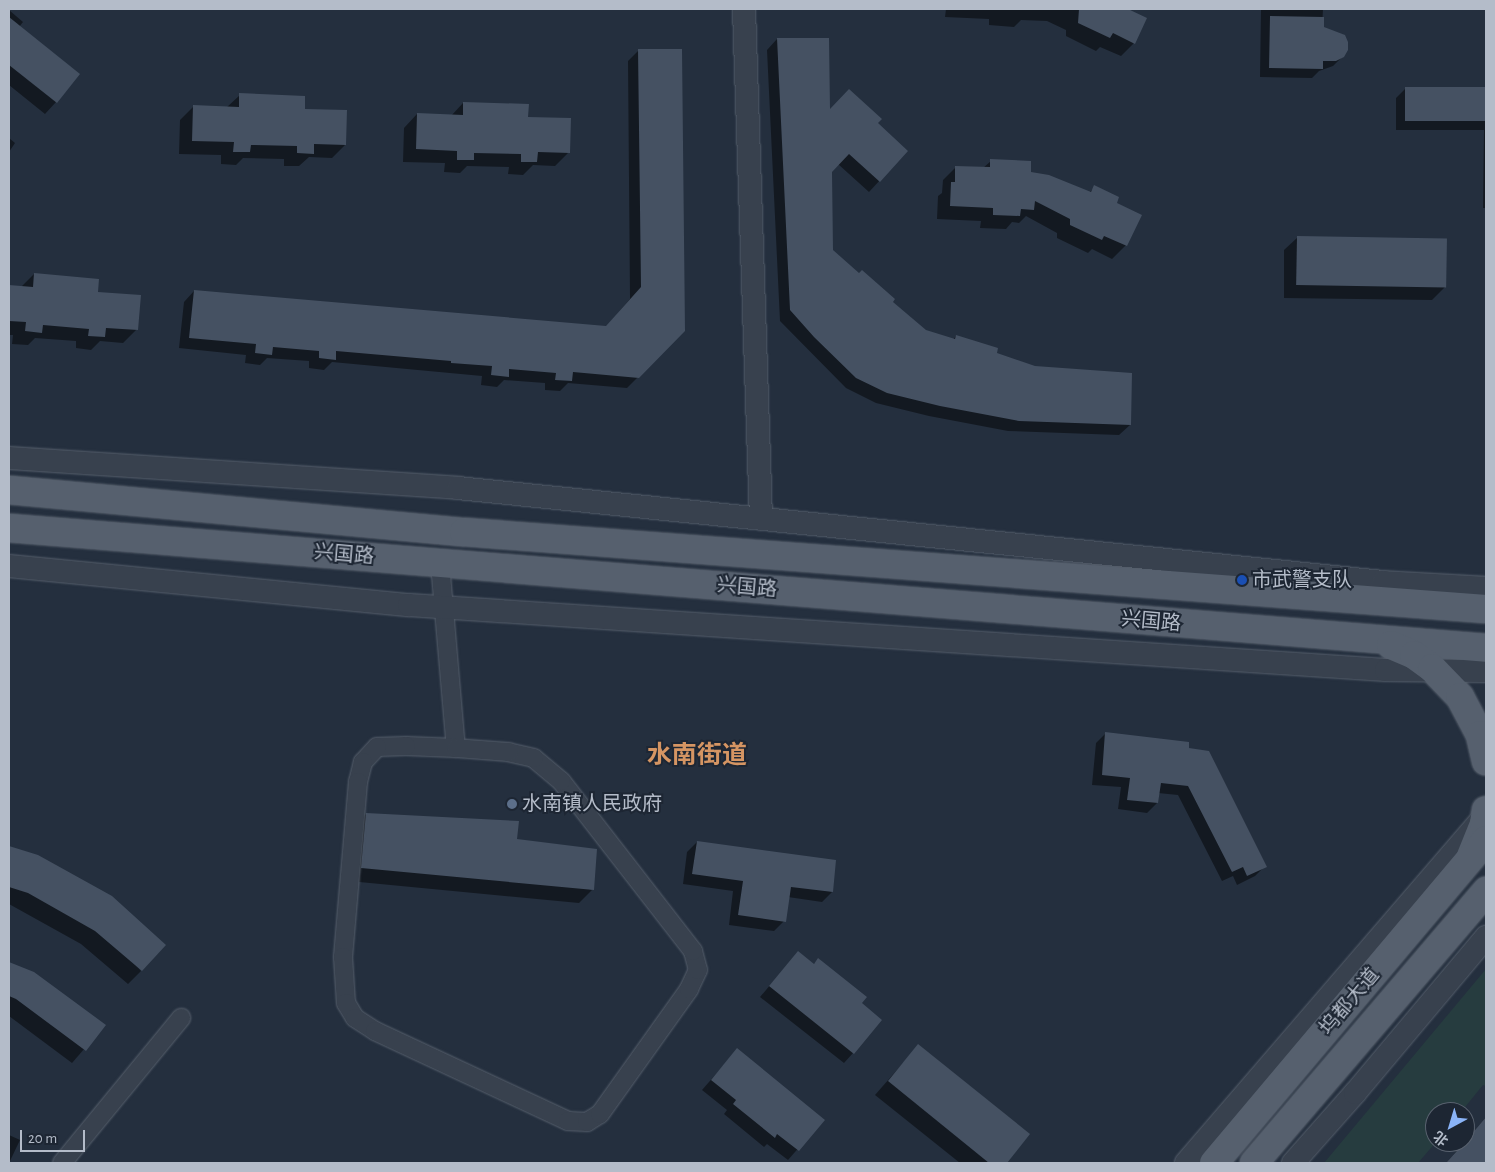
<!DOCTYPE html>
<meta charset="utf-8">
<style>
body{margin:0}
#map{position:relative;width:1495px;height:1172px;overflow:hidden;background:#242f3e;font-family:"Alegreya Sans","Noto Sans SC",sans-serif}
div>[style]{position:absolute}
.green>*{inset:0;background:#263c3f}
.shadow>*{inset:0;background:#0007}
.building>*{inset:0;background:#455162;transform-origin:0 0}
.roads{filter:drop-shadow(0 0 1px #565f6c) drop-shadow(0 0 1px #565f6c)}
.minor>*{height:18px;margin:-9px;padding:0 9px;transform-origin:9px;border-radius:9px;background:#38414e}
.tertiary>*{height:22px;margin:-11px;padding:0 11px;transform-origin:11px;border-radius:11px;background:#38414e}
.primary>*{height:28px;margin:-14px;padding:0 14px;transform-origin:14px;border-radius:14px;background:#56606e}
.dots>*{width:14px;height:14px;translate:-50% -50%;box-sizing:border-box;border:2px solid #1d2633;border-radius:50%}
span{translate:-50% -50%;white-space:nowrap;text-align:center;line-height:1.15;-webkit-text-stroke:4px #1d2633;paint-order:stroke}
.street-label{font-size:20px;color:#b4bcc9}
.poi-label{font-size:20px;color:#b4bcc9}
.left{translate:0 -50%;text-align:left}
.district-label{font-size:25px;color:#d59563;font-weight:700}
.frame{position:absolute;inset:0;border:10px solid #b4bcc9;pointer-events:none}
.north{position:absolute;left:1425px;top:1102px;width:50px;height:50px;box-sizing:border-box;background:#1d2633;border:1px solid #59626f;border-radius:50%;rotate:219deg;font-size:14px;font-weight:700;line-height:20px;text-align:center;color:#b4bcc9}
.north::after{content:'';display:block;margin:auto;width:18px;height:22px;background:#8ab4f8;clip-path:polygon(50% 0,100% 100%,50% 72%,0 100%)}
.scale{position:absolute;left:20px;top:1130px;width:65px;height:22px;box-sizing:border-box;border:2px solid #b4bcc9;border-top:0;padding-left:6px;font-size:15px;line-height:18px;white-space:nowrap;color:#b4bcc9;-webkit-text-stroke:4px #1d2633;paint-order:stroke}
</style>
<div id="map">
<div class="green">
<div style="clip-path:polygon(1486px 969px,1486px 1086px,1483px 1085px,1461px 1112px,1435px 1112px,1436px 1142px,1418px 1163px,1324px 1163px)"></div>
</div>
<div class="shadow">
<div style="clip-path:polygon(946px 9px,1125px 9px,1146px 19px,1134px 43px,1121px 56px,1100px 47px,1096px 51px,1066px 36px,1066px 30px,1047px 21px,1021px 20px,1014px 27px,989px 25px,989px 19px,945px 17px)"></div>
<div style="clip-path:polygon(1261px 9px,1323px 9px,1322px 28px,1343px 56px,1333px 66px,1319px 71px,1312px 78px,1260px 77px)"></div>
<div style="clip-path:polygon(9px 10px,23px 22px,19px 27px,56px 102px,45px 114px,9px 85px)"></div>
<div style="clip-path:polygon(777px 39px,829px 111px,876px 123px,907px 151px,869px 192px,838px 164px,830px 172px,832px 251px,926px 331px,953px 340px,956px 336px,995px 354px,1035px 367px,1130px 425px,1119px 435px,1008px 431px,929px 416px,876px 403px,846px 388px,780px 321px,767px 50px)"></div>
<div style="clip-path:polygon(639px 50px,684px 331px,627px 388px,568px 383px,560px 391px,545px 390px,545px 383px,504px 380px,497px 387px,481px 385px,482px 376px,332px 362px,324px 370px,309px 368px,309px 361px,267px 358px,260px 365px,245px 363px,246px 355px,179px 348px,184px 302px,194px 291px,605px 328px,630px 299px,628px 61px)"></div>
<div style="clip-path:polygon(1405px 89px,1486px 89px,1486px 208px,1483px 208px,1484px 130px,1396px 130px,1396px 98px)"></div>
<div style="clip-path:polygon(240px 95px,345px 145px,332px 158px,309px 157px,299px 166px,284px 166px,284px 159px,243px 158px,236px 165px,221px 164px,221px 155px,179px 154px,180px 120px,193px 107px,226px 108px)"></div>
<div style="clip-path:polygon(463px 103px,527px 118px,568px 153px,555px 166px,533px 165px,523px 175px,508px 174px,509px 167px,467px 166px,460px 173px,444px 172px,445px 163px,403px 162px,404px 128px,417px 114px,451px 116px)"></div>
<div style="clip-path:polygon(9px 138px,15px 143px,9px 152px)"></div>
<div style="clip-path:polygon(991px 161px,1089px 193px,1095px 187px,1116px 204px,1140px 216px,1126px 245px,1112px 259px,1092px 249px,1088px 253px,1057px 238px,1057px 233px,1026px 216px,1019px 223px,1012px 222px,1006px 229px,980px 228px,981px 221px,937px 219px,938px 196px,942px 193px,943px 180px,956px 167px,983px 168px)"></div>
<div style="clip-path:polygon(1298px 237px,1445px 287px,1432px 300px,1284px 298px,1284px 250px)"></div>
<div style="clip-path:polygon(34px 274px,97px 293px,137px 329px,123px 343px,100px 341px,91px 350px,76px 348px,76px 341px,35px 338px,28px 345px,12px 344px,13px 335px,9px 335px,9px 286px,21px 287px)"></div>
<div style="clip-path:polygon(1106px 733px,1188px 749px,1265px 866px,1255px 876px,1237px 885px,1233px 876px,1222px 881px,1178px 795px,1158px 793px,1157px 803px,1147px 813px,1118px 809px,1121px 787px,1092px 785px,1096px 743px)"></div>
<div style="clip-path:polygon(366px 814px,592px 890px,579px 903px,349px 881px,353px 827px)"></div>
<div style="clip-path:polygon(697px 842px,832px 892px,822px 902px,788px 897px,784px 921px,774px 931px,729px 925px,733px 891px,683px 884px,687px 852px)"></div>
<div style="clip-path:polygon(9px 848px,37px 856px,141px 971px,128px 984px,81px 944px,9px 904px)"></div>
<div style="clip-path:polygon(798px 952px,813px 965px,819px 959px,860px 1004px,853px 1053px,844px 1063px,760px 997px)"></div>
<div style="clip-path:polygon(9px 964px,34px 973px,104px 1026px,72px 1063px,9px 1016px)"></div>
<div style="clip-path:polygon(918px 1046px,1028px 1135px,1005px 1163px,960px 1163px,875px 1095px)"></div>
<div style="clip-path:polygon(737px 1050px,823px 1120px,788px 1160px,767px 1144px,764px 1147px,724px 1114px,727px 1110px,702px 1090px)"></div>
<div style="clip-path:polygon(1486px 1117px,1486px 1163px,1446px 1163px,1465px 1142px)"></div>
<div style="clip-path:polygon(9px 1135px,20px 1140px,9px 1163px)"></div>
</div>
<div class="building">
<div style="clip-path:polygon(1079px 9px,1128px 9px,1147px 18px,1135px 44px,1113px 33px,1110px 38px,1078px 23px)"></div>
<div style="clip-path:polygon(1270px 16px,1324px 17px,1324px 27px,1345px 35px,1348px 42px,1348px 50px,1344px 57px,1336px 61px,1323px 61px,1323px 69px,1269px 68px)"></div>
<div style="clip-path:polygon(9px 17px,80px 74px,57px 103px,9px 65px)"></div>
<div style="clip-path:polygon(777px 38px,829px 38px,830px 109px,849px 89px,882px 119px,878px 123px,908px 151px,880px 182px,849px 154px,832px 172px,833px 250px,859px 273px,862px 270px,895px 299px,893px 302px,926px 330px,955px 339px,956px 335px,998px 348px,997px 353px,1035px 366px,1132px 373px,1131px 425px,1019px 421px,940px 406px,887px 393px,856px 378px,814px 337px,790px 310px)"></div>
<div style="clip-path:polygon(638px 49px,682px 49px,685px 331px,639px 378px,573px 372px,572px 381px,555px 380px,556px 373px,509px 369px,509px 377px,491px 375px,492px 366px,451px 363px,451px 361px,336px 351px,336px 360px,319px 358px,319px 351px,273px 347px,272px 355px,255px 353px,256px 344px,189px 338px,194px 290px,606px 326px,641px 287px)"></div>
<div style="left:1486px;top:87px;width:34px;height:81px;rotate:90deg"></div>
<div style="clip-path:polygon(239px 93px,305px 96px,305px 109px,347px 110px,346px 145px,314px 144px,314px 154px,297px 153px,297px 146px,251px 145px,250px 152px,233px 152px,234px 142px,192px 141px,193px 105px,239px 107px)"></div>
<div style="clip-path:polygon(463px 102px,529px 104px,528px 117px,571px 118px,570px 153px,538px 152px,537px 162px,521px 162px,521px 154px,474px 153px,474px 160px,457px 160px,457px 151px,416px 149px,417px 113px,463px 115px)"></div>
<div style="clip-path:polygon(990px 159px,1031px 161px,1031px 172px,1049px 175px,1091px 192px,1094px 185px,1119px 197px,1117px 203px,1142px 215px,1127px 246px,1104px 236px,1102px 240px,1070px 225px,1070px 219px,1035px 201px,1034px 210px,1021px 209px,1020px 216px,993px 215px,993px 208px,950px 206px,951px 182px,955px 182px,955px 166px,990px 167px)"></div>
<div style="left:1297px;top:236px;width:150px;height:49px;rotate:1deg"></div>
<div style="clip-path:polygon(34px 273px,99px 279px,98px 292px,141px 295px,138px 330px,106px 328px,105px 337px,88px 336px,89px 329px,43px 325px,42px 333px,25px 331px,26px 322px,9px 321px,9px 285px,33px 287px)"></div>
<div style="clip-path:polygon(1105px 732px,1189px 742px,1189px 748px,1209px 751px,1267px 867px,1247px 876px,1243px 867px,1232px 872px,1188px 786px,1161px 783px,1158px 803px,1127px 800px,1130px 778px,1102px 775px)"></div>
<div style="clip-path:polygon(366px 813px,519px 821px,517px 839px,597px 849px,594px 890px,361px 868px)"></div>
<div style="clip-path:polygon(697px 841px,836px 860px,833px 892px,791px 887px,786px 922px,738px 915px,743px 881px,692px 874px)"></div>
<div style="clip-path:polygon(9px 846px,38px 855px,112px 896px,166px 945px,142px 971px,95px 931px,28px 893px,9px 887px)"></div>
<div style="clip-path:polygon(798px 951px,814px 964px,818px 958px,867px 997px,862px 1003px,882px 1020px,854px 1054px,769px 986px)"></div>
<div style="clip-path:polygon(9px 962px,34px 972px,106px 1025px,86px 1051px,16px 999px,9px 996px)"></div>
<div style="clip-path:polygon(918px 1044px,1030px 1134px,1007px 1163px,989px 1163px,888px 1081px)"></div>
<div style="clip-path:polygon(737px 1048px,825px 1120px,799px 1151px,777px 1134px,775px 1138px,733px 1104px,736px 1100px,711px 1080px)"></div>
<div style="clip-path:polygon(1486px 1117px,1486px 1163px,1446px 1163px,1465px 1142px)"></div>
</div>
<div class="roads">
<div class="minor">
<div style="left:440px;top:563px;width:186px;rotate:85.1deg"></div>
<div style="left:456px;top:748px;width:50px;rotate:-177.7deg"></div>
<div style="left:406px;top:746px;width:29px;rotate:178deg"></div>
<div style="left:377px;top:747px;width:21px;rotate:133deg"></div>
<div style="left:363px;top:762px;width:21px;rotate:104deg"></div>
<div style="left:358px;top:782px;width:176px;rotate:94.9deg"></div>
<div style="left:343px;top:957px;width:46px;rotate:86.3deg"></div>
<div style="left:346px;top:1003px;width:17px;rotate:59deg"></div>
<div style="left:355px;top:1018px;width:24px;rotate:33deg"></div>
<div style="left:375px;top:1031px;width:213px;rotate:25deg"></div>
<div style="left:568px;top:1121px;width:19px;rotate:3deg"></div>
<div style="left:587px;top:1122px;width:15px;rotate:-32deg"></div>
<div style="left:600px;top:1114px;width:153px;rotate:-54.5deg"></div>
<div style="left:689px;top:989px;width:21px;rotate:-65deg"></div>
<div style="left:698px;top:970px;width:20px;rotate:-105deg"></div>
<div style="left:693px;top:951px;width:215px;rotate:-127.8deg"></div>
<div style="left:561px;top:781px;width:35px;rotate:-140deg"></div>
<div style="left:534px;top:758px;width:26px;rotate:-167deg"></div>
<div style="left:509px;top:752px;width:53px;rotate:-175.7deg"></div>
<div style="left:62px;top:1163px;width:188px;rotate:-50.6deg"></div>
</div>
<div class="tertiary">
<div style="left:744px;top:9px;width:510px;rotate:88.09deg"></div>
<div style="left:9px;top:458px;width:450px;rotate:3.8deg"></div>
<div style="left:458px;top:488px;width:930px;rotate:5.8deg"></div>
<div style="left:1383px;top:582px;width:103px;rotate:3.3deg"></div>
<div style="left:9px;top:566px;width:402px;rotate:5.6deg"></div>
<div style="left:409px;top:605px;width:979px;rotate:3.81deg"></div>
<div style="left:1386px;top:670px;width:100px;rotate:0.6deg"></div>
<div style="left:1186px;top:1163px;width:454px;rotate:-49.3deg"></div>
<div style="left:1293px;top:1163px;width:94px;rotate:-48.5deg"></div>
<div style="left:1355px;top:1093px;width:204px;rotate:-50deg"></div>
</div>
<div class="primary">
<div style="left:9px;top:490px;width:457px;rotate:5.3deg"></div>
<div style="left:464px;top:532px;width:1025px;rotate:4.31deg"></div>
<div style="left:9px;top:528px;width:1482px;rotate:4.64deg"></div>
<div style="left:1391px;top:645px;width:25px;rotate:23deg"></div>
<div style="left:1414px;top:655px;width:22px;rotate:36deg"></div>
<div style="left:1432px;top:668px;width:40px;rotate:46deg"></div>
<div style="left:1460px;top:697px;width:43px;rotate:62.2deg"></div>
<div style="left:1480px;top:735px;width:27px;rotate:77deg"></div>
<div style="left:1471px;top:856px;width:35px;rotate:-68deg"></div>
<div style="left:1484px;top:823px;width:13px;rotate:-81deg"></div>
<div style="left:1214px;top:1163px;width:422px;rotate:-49.9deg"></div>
<div style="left:1254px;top:1163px;width:358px;rotate:-49.5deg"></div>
</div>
</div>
<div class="dots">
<div style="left:1242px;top:580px;background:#1a4fb4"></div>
<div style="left:512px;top:804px;background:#5c6f8a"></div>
</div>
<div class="street-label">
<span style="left:344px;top:555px;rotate:5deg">兴国路</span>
<span style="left:747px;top:588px;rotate:5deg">兴国路</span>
<span style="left:1151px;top:622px;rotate:5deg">兴国路</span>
<span style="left:1350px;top:1002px;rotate:-50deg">坞都大道</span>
</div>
<div class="poi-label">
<span class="left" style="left:1252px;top:580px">市武警支队</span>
<span class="left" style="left:522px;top:804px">水南镇人民政府</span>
</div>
<div class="district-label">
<span style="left:697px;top:756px">水南街道</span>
</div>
<div class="frame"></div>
<div class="north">北</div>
<div class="scale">20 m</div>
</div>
